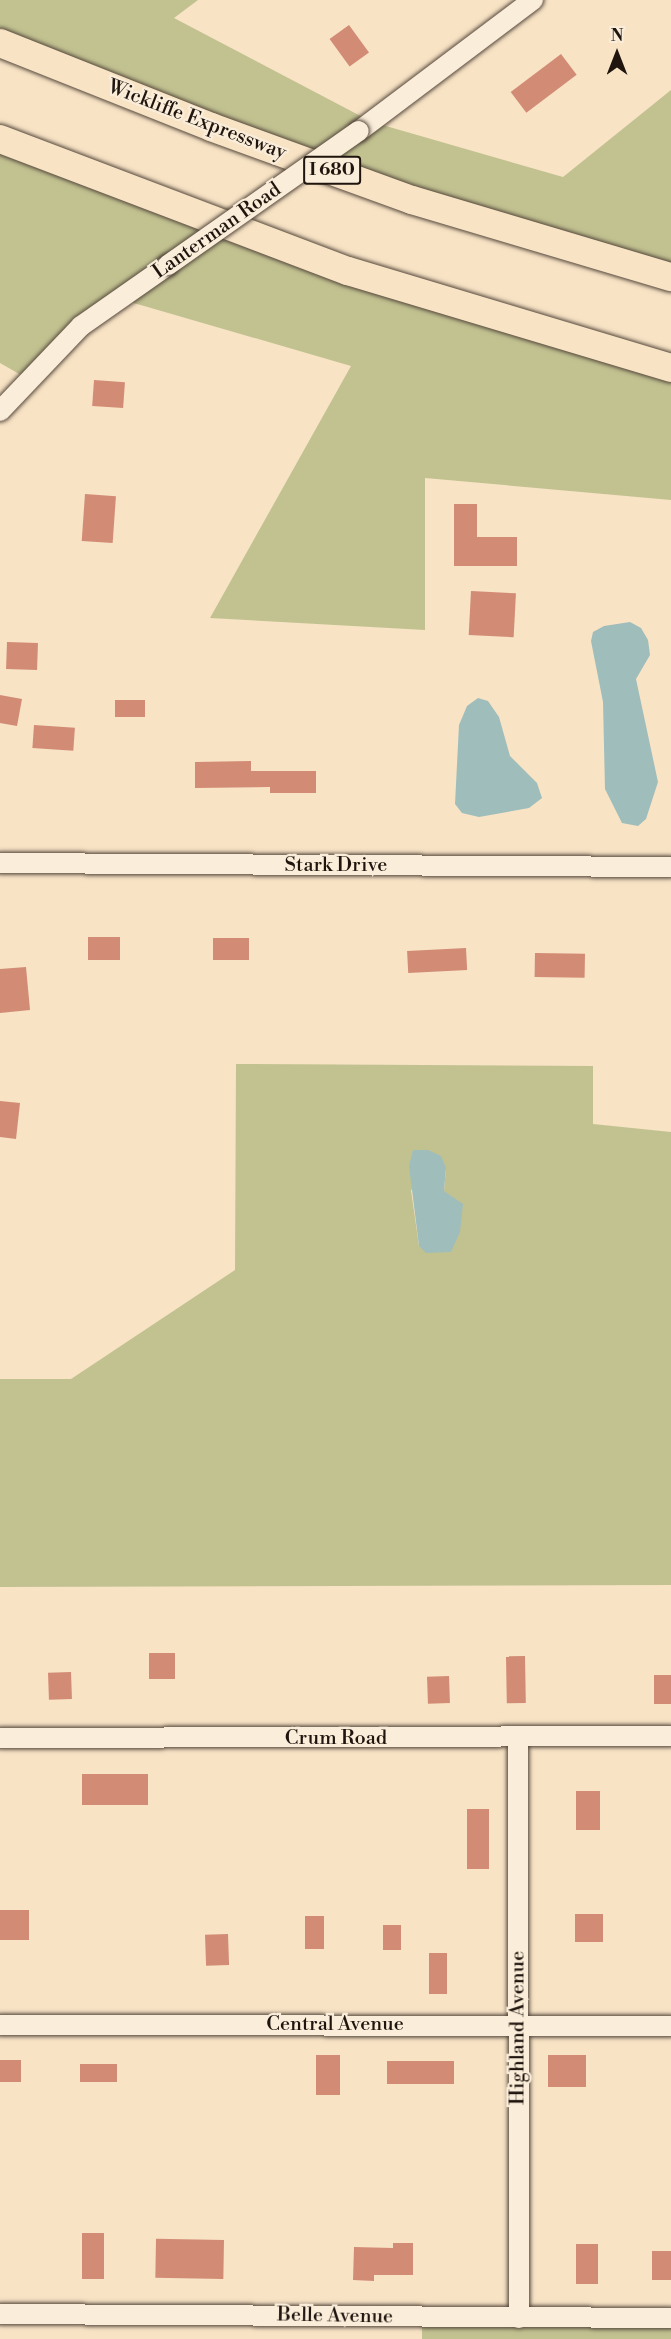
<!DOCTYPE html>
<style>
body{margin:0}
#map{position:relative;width:671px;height:2339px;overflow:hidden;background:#f8e3c5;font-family:"Libre Bodoni",serif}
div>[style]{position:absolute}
.green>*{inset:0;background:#c2c291;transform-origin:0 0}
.water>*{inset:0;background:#9fbdbb}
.building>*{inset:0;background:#d28b75;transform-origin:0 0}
.roads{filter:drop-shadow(0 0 2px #55483c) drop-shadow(0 0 2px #55483c)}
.minor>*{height:20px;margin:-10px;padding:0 10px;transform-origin:10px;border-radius:10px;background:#faedd9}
.highway>*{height:28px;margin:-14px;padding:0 14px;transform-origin:14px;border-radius:14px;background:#f8e3c5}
.bridges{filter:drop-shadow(0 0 2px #55483c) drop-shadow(0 0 2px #55483c)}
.minor-bridge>*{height:20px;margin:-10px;padding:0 10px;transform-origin:10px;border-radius:10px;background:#faedd9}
span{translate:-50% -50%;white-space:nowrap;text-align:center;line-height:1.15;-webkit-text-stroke:4.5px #faedd9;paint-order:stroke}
.shield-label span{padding:2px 4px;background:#faedd9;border:2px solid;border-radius:4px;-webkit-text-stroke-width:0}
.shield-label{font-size:18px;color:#1f150e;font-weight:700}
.street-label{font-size:20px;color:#1f150e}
.north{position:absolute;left:587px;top:24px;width:60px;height:60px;-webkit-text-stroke:4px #faedd9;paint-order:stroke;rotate:0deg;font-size:16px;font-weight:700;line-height:24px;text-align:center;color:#1f150e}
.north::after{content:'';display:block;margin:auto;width:21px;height:27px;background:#1f150e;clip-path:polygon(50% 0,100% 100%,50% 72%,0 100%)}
</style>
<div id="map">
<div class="green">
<div style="clip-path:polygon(0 0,198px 0,174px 18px,372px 122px,563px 177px,671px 90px,671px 276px,0 43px)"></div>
<div style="clip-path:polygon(0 139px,671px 368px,671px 500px,425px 478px,425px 630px,210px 618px,351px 366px,120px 299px,28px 379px,0 363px)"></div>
<div style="clip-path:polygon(evenodd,236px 1064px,593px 1066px,593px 1124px,671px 1132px,671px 1585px,0 1587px,0 1379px,71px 1379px,235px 1270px,236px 1064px,446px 1168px,444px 1191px,419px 1246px,411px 1190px,446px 1168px)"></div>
<div style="left:422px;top:2317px;width:249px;height:22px"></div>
</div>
<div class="water">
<div style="clip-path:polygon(630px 622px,641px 628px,648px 640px,650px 655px,636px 679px,658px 782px,646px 819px,638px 826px,622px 823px,605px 789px,603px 702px,591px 641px,593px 632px,604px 626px)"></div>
<div style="clip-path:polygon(478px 698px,488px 701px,499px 717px,510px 756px,537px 783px,542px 798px,529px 808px,479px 817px,462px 813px,455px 804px,459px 725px,467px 706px)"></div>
<div style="clip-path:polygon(413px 1150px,428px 1150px,441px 1156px,446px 1168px,444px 1191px,463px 1204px,460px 1232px,451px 1252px,426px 1253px,419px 1246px,409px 1166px)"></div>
</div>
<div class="building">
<div style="left:349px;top:25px;width:34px;height:24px;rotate:54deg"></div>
<div style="left:561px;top:54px;width:26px;height:63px;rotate:53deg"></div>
<div style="left:94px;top:380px;width:31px;height:26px;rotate:4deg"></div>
<div style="left:85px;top:494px;width:31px;height:47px;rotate:4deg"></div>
<div style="clip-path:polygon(454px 504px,477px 504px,477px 537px,517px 537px,517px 566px,454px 566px)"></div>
<div style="left:471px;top:591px;width:45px;height:44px;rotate:3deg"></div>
<div style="left:7px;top:642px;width:31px;height:27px;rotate:2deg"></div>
<div style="clip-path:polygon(0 695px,22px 699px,17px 726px,0 723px)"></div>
<div style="left:145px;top:700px;width:17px;height:30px;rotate:90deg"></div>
<div style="left:34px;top:725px;width:41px;height:23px;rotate:4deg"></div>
<div style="clip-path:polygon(251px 761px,251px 771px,316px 771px,316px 793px,270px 793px,270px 787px,195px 788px,195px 762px)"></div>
<div style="left:88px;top:937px;width:32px;height:23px"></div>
<div style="left:213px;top:938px;width:36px;height:22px"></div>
<div style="left:466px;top:948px;width:22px;height:59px;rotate:87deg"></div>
<div style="left:535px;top:953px;width:50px;height:24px;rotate:1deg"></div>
<div style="clip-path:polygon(26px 967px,30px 1010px,0 1013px,0 969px)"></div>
<div style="clip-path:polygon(0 1101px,20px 1103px,16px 1139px,0 1137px)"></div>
<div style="left:149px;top:1653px;width:26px;height:26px"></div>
<div style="left:525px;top:1656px;width:47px;height:19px;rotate:89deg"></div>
<div style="left:71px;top:1672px;width:27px;height:23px;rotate:88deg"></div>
<div style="left:671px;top:1675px;width:29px;height:17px;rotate:90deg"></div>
<div style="left:449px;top:1676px;width:27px;height:22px;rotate:88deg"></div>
<div style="left:82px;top:1774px;width:66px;height:31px"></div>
<div style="left:576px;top:1791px;width:24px;height:39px"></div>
<div style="left:467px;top:1809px;width:22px;height:60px"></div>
<div style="left:0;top:1910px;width:29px;height:30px"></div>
<div style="left:575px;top:1914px;width:28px;height:28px"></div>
<div style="left:305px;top:1916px;width:19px;height:33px"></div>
<div style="left:383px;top:1925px;width:18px;height:25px"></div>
<div style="left:228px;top:1934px;width:31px;height:23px;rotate:88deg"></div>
<div style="left:429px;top:1953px;width:18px;height:41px"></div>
<div style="left:340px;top:2055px;width:40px;height:24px;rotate:90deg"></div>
<div style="left:548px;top:2055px;width:38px;height:32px"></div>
<div style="left:0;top:2060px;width:21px;height:22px"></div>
<div style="left:387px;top:2061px;width:67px;height:23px"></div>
<div style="left:117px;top:2064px;width:18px;height:37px;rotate:90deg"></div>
<div style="left:82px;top:2233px;width:22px;height:46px"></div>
<div style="left:224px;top:2240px;width:39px;height:68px;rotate:91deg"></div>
<div style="clip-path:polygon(393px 2243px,413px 2243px,413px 2275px,374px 2275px,374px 2281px,353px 2280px,354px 2247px,393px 2248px)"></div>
<div style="left:576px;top:2244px;width:22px;height:40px"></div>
<div style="left:652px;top:2251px;width:19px;height:29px"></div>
</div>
<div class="roads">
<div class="minor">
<div style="left:359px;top:131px;width:218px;rotate:-37deg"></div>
<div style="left:0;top:411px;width:117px;rotate:-46.4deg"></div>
<div style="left:81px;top:326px;width:106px;rotate:-35deg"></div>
<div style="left:0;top:863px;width:671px;rotate:0.34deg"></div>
<div style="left:518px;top:1737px;width:581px;rotate:89.9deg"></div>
<div style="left:0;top:1738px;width:671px;rotate:-0.17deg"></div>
<div style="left:0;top:2025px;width:671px;rotate:0.09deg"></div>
<div style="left:0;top:2314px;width:671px;rotate:0.34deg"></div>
</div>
<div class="highway">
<div style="left:0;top:43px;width:227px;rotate:21.7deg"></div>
<div style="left:211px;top:127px;width:214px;rotate:20deg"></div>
<div style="left:412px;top:200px;width:270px;rotate:16.6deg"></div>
<div style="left:0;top:139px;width:372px;rotate:20.8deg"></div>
<div style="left:348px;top:271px;width:337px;rotate:16.7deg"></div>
</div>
</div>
<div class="bridges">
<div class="minor-bridge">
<div style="left:168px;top:265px;width:233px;rotate:-35.1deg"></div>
</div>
</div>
<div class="shield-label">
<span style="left:332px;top:170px">I 680</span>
</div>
<div class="street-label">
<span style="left:197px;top:120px;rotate:21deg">Wickliffe Expressway</span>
<span style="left:217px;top:231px;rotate:-35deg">Lanterman Road</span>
<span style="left:336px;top:865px">Stark Drive</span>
<span style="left:336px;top:1738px">Crum Road</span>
<span style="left:335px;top:2024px">Central Avenue</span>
<span style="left:518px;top:2028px;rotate:-90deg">Highland Avenue</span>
<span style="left:335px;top:2316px;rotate:1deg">Belle Avenue</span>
</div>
<div class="north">N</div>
</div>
